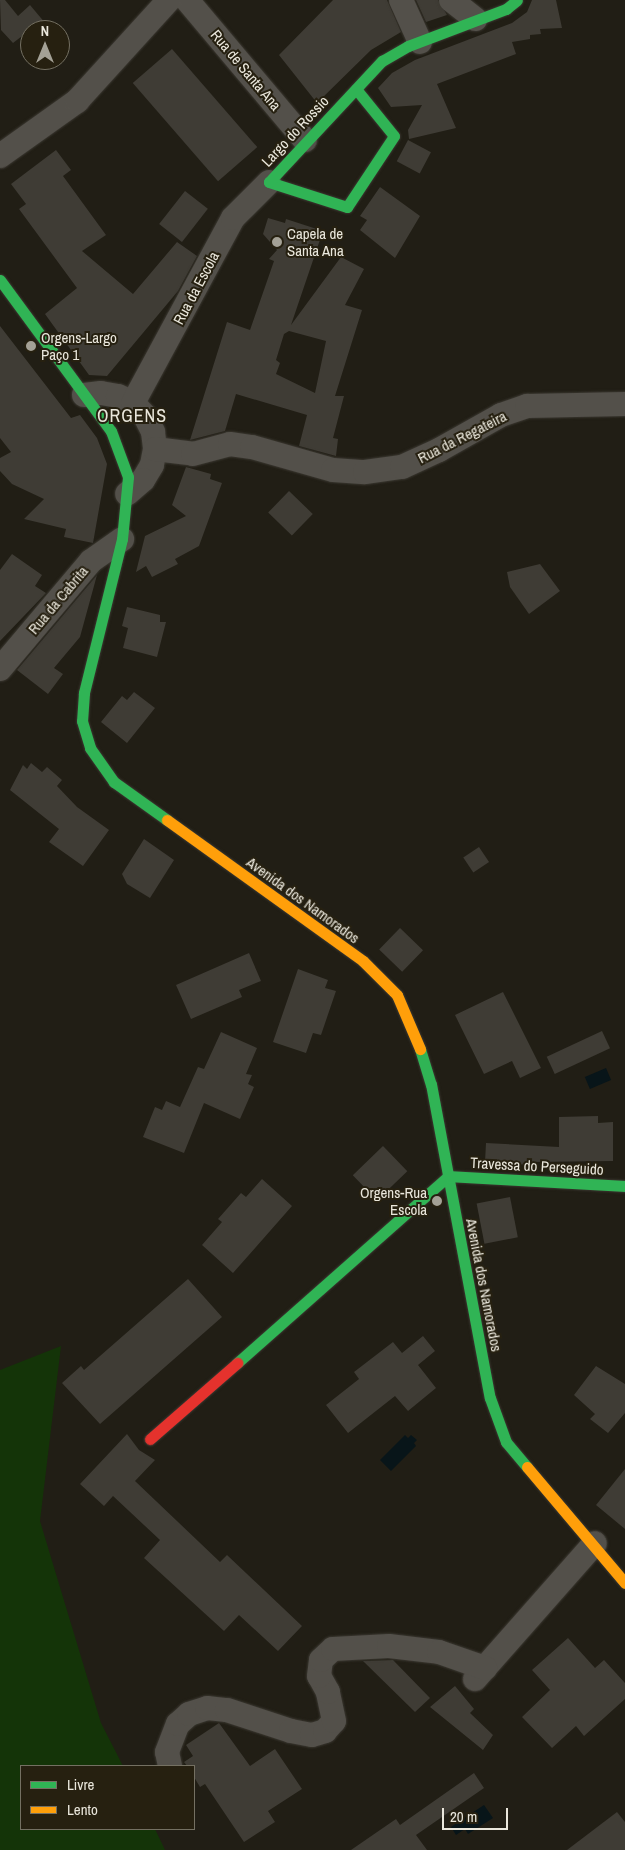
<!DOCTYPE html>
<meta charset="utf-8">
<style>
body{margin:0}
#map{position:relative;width:625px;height:1850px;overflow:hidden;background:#211e15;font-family:"Archivo Narrow",sans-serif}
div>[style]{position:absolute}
.green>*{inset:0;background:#143408}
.water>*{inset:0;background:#081519;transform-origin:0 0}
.building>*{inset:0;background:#3f3c35;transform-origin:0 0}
.roads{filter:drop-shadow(0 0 1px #3b3831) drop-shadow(0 0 1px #3b3831)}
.street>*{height:24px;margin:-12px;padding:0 12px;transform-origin:12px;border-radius:12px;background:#53504a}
.fast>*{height:11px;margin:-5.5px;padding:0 5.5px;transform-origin:5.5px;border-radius:5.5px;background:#30b455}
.slow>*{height:11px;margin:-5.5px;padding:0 5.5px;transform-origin:5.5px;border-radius:5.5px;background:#ff9f0a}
.jam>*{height:11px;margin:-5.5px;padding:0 5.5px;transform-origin:5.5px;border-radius:5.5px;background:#e5322d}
.dots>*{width:14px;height:14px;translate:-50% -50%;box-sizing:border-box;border:2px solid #262010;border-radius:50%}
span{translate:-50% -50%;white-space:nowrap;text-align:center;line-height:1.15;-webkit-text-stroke:4px #262010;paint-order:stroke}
.street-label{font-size:15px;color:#eae7dc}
.poi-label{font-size:15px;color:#eae7dc}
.left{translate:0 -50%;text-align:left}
.right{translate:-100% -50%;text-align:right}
.quarter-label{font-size:18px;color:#eae7dc;letter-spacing:1px}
.legend{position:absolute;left:20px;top:1765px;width:175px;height:65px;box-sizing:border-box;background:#262010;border:1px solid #747062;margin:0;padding:6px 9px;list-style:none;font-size:15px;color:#eae7dc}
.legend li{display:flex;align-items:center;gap:10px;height:25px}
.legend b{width:25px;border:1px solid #747062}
.north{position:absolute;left:20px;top:20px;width:50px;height:50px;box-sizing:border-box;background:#262010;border:1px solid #747062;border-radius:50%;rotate:0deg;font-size:14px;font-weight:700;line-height:20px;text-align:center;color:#eae7dc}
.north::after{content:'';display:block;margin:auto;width:18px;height:22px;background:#a4a196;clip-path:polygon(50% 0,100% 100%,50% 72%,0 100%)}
.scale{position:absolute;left:442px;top:1808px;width:66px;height:22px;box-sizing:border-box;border:2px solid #eae7dc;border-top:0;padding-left:6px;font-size:15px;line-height:18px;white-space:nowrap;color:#eae7dc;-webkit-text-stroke:4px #262010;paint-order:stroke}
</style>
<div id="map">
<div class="green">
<div style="clip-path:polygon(61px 1346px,40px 1521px,101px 1723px,123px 1766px,21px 1766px,21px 1829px,155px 1829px,165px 1850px,0 1850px,0 1370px)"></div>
</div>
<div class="water">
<div style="left:606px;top:1068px;width:13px;height:23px;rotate:67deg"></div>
<div style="clip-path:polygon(405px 1435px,408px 1438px,411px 1435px,417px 1440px,414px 1443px,416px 1446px,391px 1471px,380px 1460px)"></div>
<div style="clip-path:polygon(484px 1805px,493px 1818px,468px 1834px,465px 1829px,456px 1835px,451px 1827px)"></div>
</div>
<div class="building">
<div style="clip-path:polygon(0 0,5px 0,18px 16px,30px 5px,51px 30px,30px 30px,13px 43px,1px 30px)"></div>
<div style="clip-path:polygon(333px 0,387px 0,401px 32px,371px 50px,317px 103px,279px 55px)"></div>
<div style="clip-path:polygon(416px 0,438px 0,447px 15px,426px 22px)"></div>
<div style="clip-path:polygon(532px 0,556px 0,562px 28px,540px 29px,541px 34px,530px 35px,530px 39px,512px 42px,516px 54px,437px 84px,456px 128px,409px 139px,408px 130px,422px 105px,391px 107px,378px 88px,392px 73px,415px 60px,512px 23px,527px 12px)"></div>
<div style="left:172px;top:49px;width:130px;height:52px;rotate:49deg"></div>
<div style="left:408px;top:140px;width:26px;height:24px;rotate:28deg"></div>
<div style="clip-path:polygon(56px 150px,71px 170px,63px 176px,106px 235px,82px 251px,133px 294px,177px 242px,197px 256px,178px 291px,107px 376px,89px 375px,45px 314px,77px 288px,19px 209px,26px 204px,11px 184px)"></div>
<div style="clip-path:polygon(380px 187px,420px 216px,395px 258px,360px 230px,367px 220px,360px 216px)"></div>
<div style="left:185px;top:191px;width:29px;height:42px;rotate:38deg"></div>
<div style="clip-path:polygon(evenodd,268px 218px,285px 223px,286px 219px,323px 231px,291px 325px,341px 257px,364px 269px,345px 305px,362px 310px,335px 396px,344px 396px,333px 438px,338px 439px,336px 456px,299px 446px,307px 415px,236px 394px,225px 431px,190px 440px,227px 322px,250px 330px,274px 261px,269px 259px,277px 250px,263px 234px,268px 218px,289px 331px,326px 341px,315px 393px,276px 374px,280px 363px,276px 360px,284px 334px,289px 331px)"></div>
<div style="clip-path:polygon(0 326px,71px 418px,80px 415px,97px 438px,107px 464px,93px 543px,64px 537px,66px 529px,24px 519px,44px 499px,12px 484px,0 471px,0 458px,11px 452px,0 438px)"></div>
<div style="clip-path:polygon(186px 467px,211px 474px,210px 479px,222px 483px,199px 546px,175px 559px,178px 564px,152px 577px,146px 566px,136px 572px,145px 536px,186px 516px,172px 505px)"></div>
<div style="left:289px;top:491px;width:33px;height:30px;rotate:44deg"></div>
<div style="clip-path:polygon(12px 554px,42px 575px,35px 586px,46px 593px,0 641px,0 570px)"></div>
<div style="clip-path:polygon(540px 564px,560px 591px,529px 614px,510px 587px,507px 572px)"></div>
<div style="clip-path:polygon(97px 575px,80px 637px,54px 668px,63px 674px,48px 694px,17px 670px)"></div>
<div style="clip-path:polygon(127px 607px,160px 615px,160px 622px,166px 622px,157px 657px,123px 648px,128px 628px,122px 626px)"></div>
<div style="clip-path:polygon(134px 692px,155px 708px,127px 743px,101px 722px,122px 696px,127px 700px)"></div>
<div style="clip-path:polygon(31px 763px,42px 772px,47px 767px,62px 780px,57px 786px,77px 807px,109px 830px,83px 866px,49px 842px,59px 829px,10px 790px,23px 765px,27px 769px)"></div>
<div style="clip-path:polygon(144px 839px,174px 860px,150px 898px,127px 884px,122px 874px)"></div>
<div style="left:479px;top:847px;width:18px;height:19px;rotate:56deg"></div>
<div style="left:400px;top:928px;width:32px;height:30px;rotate:44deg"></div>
<div style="clip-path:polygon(249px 953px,261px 981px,239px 990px,242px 997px,191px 1019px,176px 985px)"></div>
<div style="clip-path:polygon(298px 969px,328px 980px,325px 988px,336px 991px,321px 1035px,313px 1033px,306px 1053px,273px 1042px)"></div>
<div style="clip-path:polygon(503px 992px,541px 1068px,520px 1078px,512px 1061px,484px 1074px,455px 1015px)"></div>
<div style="left:602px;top:1031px;width:19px;height:61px;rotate:65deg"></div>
<div style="clip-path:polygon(221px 1032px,257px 1048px,246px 1074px,252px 1075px,248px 1084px,254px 1087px,240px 1119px,204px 1103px,184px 1153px,143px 1137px,155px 1107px,162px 1110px,166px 1101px,180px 1107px,198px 1067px,204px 1069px)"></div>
<div style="clip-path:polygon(598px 1116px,598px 1123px,613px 1122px,613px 1161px,530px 1162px,529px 1165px,485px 1162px,486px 1143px,559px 1147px,559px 1117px)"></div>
<div style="left:383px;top:1146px;width:35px;height:42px;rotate:46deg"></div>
<div style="clip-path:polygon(262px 1179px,292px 1206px,233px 1273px,202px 1245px,222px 1222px,218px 1219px,241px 1193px,246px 1197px)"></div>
<div style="left:510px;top:1197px;width:41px;height:34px;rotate:79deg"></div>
<div style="clip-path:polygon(188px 1279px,222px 1317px,100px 1424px,62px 1383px,81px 1366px,84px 1370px)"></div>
<div style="clip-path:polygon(423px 1336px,435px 1351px,418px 1365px,436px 1388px,408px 1411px,395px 1396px,348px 1433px,326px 1405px,359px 1379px,354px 1372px,393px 1342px,402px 1353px)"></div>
<div style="clip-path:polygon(596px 1366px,625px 1384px,625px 1413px,608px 1433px,590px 1419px,595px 1414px,574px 1395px)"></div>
<div style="clip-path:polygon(127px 1434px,139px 1450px,155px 1460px,135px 1481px,220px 1562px,227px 1555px,302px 1626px,278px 1651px,239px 1615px,224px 1631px,144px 1558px,160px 1540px,113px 1496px,104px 1506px,80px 1484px)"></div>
<div style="clip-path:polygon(625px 1469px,625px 1529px,596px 1505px)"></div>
<div style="clip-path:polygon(568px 1638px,595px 1668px,604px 1660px,625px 1683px,625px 1699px,584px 1736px,576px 1726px,552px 1748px,522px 1717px,550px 1690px,532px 1670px)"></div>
<div style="clip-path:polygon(393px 1660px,430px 1698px,415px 1712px,363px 1661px)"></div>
<div style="clip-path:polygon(455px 1686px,474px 1709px,470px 1713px,493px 1735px,483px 1750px,430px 1707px)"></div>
<div style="clip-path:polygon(219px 1723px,250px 1766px,275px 1749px,302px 1789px,268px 1811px,275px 1822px,244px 1842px,205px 1784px,200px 1787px,194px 1777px,194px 1766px,187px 1766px,184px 1762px,193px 1756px,186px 1745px)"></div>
<div style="clip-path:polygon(474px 1773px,484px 1788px,416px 1835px,427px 1850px,351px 1850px,396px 1819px,400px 1825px)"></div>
<div style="clip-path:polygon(617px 1812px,625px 1822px,625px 1850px,567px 1850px)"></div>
</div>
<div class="roads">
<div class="street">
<div style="left:187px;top:0;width:183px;rotate:49.9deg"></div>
<div style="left:401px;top:0;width:46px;rotate:65.7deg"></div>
<div style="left:451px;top:0;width:31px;rotate:38deg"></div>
<div style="left:0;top:156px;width:95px;rotate:-35.5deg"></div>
<div style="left:77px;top:101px;width:137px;rotate:-47.7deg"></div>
<div style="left:84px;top:395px;width:17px;rotate:-7deg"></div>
<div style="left:101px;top:393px;width:17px;rotate:10deg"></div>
<div style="left:118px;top:396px;width:17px;rotate:25deg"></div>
<div style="left:133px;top:403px;width:18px;rotate:47deg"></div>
<div style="left:145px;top:416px;width:18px;rotate:63deg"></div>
<div style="left:153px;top:432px;width:17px;rotate:83deg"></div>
<div style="left:155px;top:449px;width:16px;rotate:101deg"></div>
<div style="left:152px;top:465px;width:17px;rotate:121deg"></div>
<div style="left:143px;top:480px;width:21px;rotate:139deg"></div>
<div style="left:133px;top:403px;width:210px;rotate:-61.6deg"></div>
<div style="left:233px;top:218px;width:51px;rotate:-45deg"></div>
<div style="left:155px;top:449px;width:38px;rotate:7deg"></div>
<div style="left:193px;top:454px;width:38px;rotate:-15deg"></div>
<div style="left:230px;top:444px;width:22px;rotate:8deg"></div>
<div style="left:252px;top:447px;width:84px;rotate:15.9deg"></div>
<div style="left:333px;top:470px;width:32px;rotate:4deg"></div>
<div style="left:365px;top:472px;width:37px;rotate:-8deg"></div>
<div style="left:402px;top:467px;width:41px;rotate:-24.7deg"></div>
<div style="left:439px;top:450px;width:71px;rotate:-29.4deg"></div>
<div style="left:501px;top:415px;width:28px;rotate:-19deg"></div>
<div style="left:527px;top:406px;width:98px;rotate:-1.2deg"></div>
<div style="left:0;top:669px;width:141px;rotate:-49.9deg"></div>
<div style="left:91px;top:561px;width:38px;rotate:-35deg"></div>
<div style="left:475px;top:1679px;width:181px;rotate:-48.6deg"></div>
<div style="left:170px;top:1766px;width:14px;rotate:-102deg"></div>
<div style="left:167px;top:1752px;width:30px;rotate:-69deg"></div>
<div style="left:178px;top:1724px;width:15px;rotate:-42deg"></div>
<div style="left:189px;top:1714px;width:19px;rotate:-18deg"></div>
<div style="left:207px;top:1708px;width:20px;rotate:6deg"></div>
<div style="left:227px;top:1710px;width:67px;rotate:18.2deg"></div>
<div style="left:291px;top:1731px;width:21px;rotate:11deg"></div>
<div style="left:312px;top:1735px;width:14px;rotate:-17deg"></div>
<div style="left:325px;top:1731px;width:13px;rotate:-48deg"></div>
<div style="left:334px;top:1721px;width:30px;rotate:-102deg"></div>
<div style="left:328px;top:1692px;width:18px;rotate:-119deg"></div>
<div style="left:319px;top:1676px;width:16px;rotate:-83deg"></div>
<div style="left:321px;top:1660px;width:16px;rotate:-43deg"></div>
<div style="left:333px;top:1649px;width:56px;rotate:-3.1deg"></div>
<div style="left:389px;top:1646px;width:50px;rotate:6.8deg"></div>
<div style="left:439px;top:1652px;width:49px;rotate:19.2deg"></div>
</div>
<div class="fast">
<div style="left:356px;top:89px;width:60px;rotate:51deg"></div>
<div style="left:394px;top:136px;width:85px;rotate:123.5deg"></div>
<div style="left:347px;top:207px;width:82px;rotate:-162.2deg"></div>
<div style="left:269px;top:182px;width:166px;rotate:-47deg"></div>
<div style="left:382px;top:61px;width:30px;rotate:-30deg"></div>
<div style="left:408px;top:46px;width:105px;rotate:-20.7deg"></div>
<div style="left:506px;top:9px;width:14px;rotate:-39deg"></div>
<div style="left:0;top:280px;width:187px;rotate:53.7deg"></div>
<div style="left:111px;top:431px;width:49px;rotate:69.7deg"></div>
<div style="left:128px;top:477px;width:62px;rotate:95.5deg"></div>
<div style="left:122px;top:539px;width:159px;rotate:103.9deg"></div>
<div style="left:84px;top:693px;width:28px;rotate:94deg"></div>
<div style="left:82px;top:721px;width:28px;rotate:73deg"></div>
<div style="left:90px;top:748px;width:42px;rotate:54.8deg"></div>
<div style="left:114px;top:782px;width:65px;rotate:35.6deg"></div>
<div style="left:420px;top:1049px;width:37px;rotate:73deg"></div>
<div style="left:431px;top:1084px;width:319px;rotate:79.4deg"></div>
<div style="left:490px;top:1398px;width:47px;rotate:70deg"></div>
<div style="left:506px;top:1442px;width:33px;rotate:50deg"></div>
<div style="left:237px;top:1363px;width:282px;rotate:-41.5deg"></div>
<div style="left:448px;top:1176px;width:177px;rotate:3.2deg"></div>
</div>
<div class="slow">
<div style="left:167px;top:820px;width:241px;rotate:35.7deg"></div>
<div style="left:363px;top:961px;width:48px;rotate:45deg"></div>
<div style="left:397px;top:995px;width:59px;rotate:66.9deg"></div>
<div style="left:527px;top:1467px;width:152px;rotate:49.8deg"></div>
</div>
<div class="jam">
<div style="left:150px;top:1439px;width:116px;rotate:-41.1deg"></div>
</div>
</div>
<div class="dots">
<div style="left:277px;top:242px;background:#a4a196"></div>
<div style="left:31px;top:346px;background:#a4a196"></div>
<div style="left:437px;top:1201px;background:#a4a196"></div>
</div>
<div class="street-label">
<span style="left:246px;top:70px;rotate:50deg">Rua de Santa Ana</span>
<span style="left:295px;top:131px;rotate:-47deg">Largo do Rossio</span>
<span style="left:196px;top:288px;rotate:-62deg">Rua da Escola</span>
<span style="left:462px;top:437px;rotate:-27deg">Rua da Regateira</span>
<span style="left:58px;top:600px;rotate:-50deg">Rua da Cabrita</span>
<span style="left:303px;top:900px;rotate:36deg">Avenida dos Namorados</span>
<span style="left:537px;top:1166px;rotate:3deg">Travessa do Perseguido</span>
<span style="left:484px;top:1285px;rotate:79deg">Avenida dos Namorados</span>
</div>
<div class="poi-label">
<span class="left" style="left:287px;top:242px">Capela de<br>Santa Ana</span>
<span class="left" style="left:41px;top:346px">Orgens-Largo<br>Paço 1</span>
<span class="right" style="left:427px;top:1201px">Orgens-Rua<br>Escola</span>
</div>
<div class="quarter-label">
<span style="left:132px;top:416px">ORGENS</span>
</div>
<ul class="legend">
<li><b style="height:6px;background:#30b455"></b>Livre</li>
<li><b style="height:6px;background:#ff9f0a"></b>Lento</li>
</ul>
<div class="north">N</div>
<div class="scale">20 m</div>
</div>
